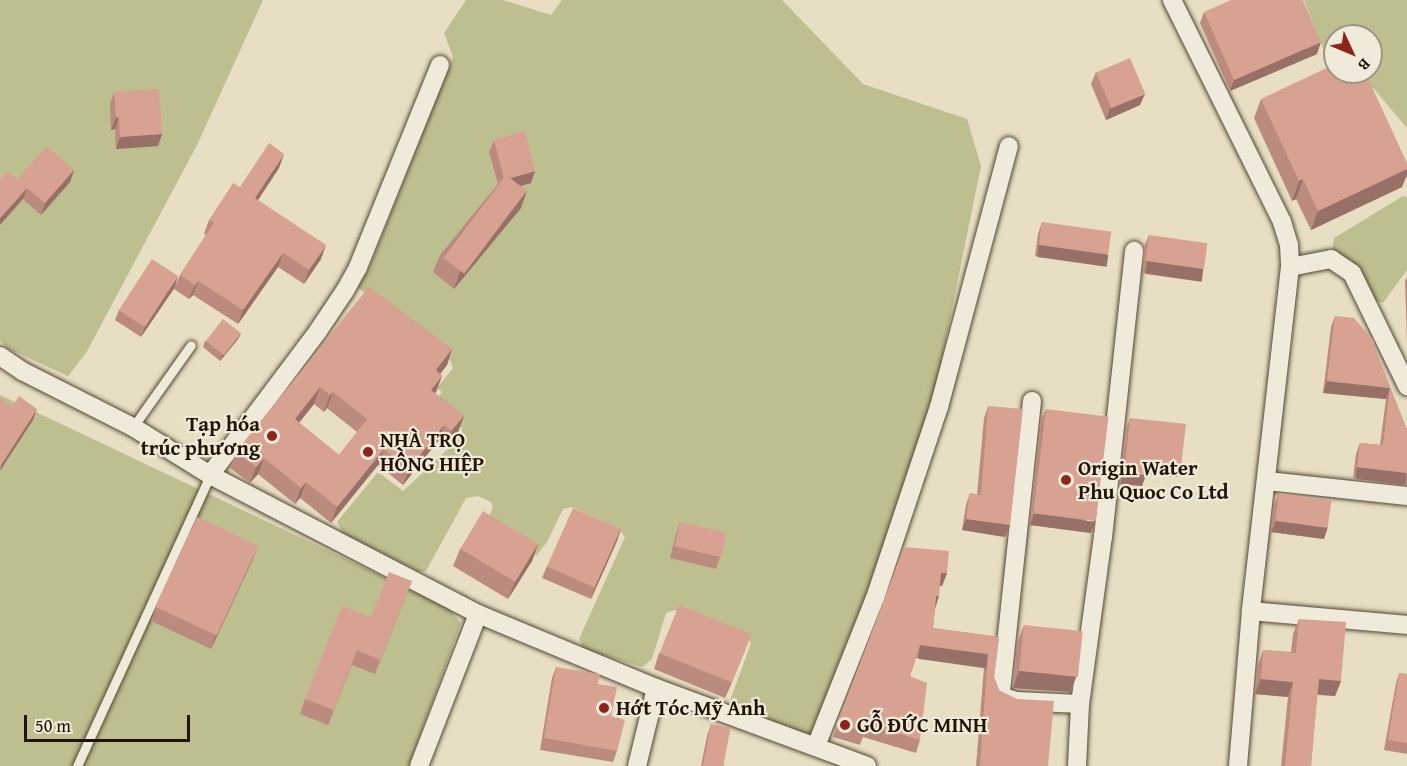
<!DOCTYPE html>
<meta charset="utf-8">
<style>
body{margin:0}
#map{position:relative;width:1407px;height:766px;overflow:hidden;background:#e7dec4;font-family:"Gentium Book Plus",serif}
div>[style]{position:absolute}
.green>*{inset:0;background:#bdbf8f}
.roads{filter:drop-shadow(0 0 2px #544633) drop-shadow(0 0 2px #544633)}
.lane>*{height:9px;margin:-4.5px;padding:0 4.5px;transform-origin:4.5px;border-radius:4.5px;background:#efead9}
.street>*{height:18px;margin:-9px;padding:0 9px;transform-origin:9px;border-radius:9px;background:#efead9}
.wall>*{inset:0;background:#ba8b7e}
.shaded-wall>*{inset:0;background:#977167;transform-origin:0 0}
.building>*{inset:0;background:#d8a293;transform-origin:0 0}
.dots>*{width:16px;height:16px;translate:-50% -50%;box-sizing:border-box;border:3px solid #efead9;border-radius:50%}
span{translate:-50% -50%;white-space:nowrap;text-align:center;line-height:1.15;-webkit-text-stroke:4.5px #efead9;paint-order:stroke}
.poi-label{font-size:21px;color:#231303;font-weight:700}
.right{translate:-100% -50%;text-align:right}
.left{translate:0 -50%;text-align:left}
.north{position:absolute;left:1323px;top:24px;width:60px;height:60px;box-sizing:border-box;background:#efead9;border:2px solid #9d9483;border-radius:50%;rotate:134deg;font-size:16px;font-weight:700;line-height:24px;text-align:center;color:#231303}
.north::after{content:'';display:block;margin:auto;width:21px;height:27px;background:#8f2418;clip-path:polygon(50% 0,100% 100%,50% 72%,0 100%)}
.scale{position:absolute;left:24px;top:715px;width:166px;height:27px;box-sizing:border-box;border:3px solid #231303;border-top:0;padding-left:8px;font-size:18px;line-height:21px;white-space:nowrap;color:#231303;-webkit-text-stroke:4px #efead9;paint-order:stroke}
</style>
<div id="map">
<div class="green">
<div style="clip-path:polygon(0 0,263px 0,197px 145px,86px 353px,68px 376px,7px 348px,0 341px)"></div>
<div style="clip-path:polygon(466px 0,503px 0,551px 15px,562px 0,782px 0,863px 84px,967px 119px,981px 166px,933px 403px,870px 597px,815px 735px,807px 737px,734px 707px,730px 701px,751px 643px,747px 638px,674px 610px,666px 613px,652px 659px,642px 667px,584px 649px,579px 639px,625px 537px,619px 529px,572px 507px,563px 509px,547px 542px,536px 556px,485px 526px,493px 507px,491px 502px,478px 496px,466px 498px,426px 571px,419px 572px,343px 533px,337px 522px,378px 472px,403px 491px,463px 435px,461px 427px,432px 405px,442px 392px,437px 388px,453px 368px,450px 360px,356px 286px,368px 271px,453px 57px,444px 33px)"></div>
<div style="clip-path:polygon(1304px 0,1407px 0,1407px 128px,1374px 89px,1352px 72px,1371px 72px,1371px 36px,1335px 36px,1335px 59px,1324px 51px)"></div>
<div style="clip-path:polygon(1403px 196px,1407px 197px,1407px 270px,1383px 303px,1374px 300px,1332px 251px,1334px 238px)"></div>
<div style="clip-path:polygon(0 395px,447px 607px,461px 623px,409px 766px,0 766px)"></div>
</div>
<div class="roads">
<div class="lane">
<div style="left:133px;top:427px;width:100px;rotate:-54.7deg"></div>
<div style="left:77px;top:766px;width:320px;rotate:-65.4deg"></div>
</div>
<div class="street">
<div style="left:1172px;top:0;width:248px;rotate:63.6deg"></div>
<div style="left:1282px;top:222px;width:24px;rotate:73deg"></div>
<div style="left:1289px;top:245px;width:22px;rotate:87deg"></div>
<div style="left:1290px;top:267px;width:346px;rotate:96.5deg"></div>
<div style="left:1251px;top:611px;width:156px;rotate:94.8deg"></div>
<div style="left:1290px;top:267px;width:42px;rotate:-11deg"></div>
<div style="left:1331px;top:259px;width:25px;rotate:34deg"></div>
<div style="left:1352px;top:273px;width:126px;rotate:64deg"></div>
<div style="left:0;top:356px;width:27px;rotate:34deg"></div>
<div style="left:22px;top:371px;width:124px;rotate:26.8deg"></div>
<div style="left:133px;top:427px;width:91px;rotate:31.9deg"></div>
<div style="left:210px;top:475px;width:302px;rotate:27.4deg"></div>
<div style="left:478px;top:614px;width:193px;rotate:22.6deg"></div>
<div style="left:656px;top:688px;width:225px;rotate:20.3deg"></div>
<div style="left:1032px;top:401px;width:292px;rotate:96.1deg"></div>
<div style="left:1001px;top:691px;width:7px;rotate:63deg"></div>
<div style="left:1004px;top:697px;width:13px;rotate:18deg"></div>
<div style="left:1016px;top:701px;width:64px;rotate:2.7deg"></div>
<div style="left:210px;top:475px;width:180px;rotate:-53.1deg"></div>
<div style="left:318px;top:331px;width:50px;rotate:-56.3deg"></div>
<div style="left:346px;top:289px;width:25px;rotate:-61deg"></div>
<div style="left:358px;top:267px;width:218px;rotate:-67.9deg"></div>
<div style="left:1267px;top:481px;width:141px;rotate:6.1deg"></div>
<div style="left:1251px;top:611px;width:157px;rotate:5.1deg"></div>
<div style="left:816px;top:746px;width:159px;rotate:-68.3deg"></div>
<div style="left:875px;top:598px;width:201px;rotate:-71.5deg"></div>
<div style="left:939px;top:407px;width:270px;rotate:-75deg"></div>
<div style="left:419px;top:766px;width:163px;rotate:-68.8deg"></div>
<div style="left:637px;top:766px;width:80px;rotate:-76.3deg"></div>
<div style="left:1077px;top:766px;width:62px;rotate:-87.2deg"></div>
<div style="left:1080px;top:704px;width:169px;rotate:-82.2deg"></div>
<div style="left:1103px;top:537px;width:288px;rotate:-83.8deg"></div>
</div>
</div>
<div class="wall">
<div style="clip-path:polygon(1204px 12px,1317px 54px,1230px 91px,1200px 23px)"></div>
<div style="clip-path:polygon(1096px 72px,1140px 105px,1106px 120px,1091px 84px)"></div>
<div style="clip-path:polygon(114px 92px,162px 134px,158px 146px,116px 149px,115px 129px,111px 130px,110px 104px)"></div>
<div style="clip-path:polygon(1261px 99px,1407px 163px,1407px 178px,1406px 177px,1402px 187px,1311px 230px,1296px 199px,1292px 201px,1254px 118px)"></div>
<div style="clip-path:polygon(494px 140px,531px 183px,520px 186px,521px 208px,454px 289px,433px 272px,440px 255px,498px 184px,489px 152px)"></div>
<div style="clip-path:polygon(279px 168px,258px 200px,321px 259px,304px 284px,278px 267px,238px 324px,193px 295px,189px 299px,174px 289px,180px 275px,206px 235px,204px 234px,209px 220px,240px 187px)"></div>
<div style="clip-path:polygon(74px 170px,70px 182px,41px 215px,23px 199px,17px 179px)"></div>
<div style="clip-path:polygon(1042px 222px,1108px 255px,1104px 266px,1035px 256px,1038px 234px)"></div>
<div style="clip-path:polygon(1149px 235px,1203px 269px,1198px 281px,1143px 273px,1144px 247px)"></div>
<div style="clip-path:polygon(1407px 277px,1407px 343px,1405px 281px)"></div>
<div style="clip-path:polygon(175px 287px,141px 337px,115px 320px,119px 310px)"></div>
<div style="clip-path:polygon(evenodd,369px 287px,452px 349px,447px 365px,440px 374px,442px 376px,435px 393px,464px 416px,458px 432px,446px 447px,438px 441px,403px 485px,378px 465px,331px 523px,300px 498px,295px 504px,258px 474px,250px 483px,230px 468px,236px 452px,369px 287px,314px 404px,324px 412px,327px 408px,357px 432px,339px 455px,299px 423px,314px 404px)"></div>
<div style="clip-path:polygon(1335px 316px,1374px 346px,1407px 430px,1407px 484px,1353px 478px,1356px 454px,1360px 443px,1380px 445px,1386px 399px,1323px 393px,1331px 327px)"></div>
<div style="clip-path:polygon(241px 333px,238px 339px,220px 361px,203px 347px,205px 341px)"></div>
<div style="clip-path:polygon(988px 406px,1010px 525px,1005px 537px,962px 530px,966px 505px,970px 493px,977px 495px,984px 418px)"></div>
<div style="clip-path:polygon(1046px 409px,1091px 533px,1030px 525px,1041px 420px)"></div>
<div style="clip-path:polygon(1130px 418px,1181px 466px,1177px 477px,1146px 473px,1142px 486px,1120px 484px,1126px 429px)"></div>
<div style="clip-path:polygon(1279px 493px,1324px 539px,1271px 532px,1274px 505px)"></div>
<div style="clip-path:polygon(680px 522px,720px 557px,716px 569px,670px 558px,676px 534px)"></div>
<div style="clip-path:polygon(621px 529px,617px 541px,591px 599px,542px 578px,547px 566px)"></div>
<div style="clip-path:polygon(538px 544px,532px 561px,508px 599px,453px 566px,460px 549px)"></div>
<div style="clip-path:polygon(258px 546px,253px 559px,211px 649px,151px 621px,156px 607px)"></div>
<div style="clip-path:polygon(904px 547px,947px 573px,942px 586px,940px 586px,935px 608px,933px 628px,999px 637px,994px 677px,999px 690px,1048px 766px,976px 766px,984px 667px,916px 658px,910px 676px,920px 740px,916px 753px,863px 737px,860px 745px,833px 737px)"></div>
<div style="clip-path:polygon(412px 581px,375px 674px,352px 665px,328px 725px,300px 714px,305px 699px,371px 617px)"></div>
<div style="clip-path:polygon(1299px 619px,1341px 681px,1335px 696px,1317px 695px,1311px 766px,1281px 766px,1288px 697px,1255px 694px,1258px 665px,1263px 650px,1291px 652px,1293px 634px)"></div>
<div style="clip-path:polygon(1024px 625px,1077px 675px,1070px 692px,1013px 688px,1017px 643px)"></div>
<div style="clip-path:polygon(745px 650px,725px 698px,654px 669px,659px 653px)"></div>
<div style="clip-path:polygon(556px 667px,598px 684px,611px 716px,617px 751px,613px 762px,540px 750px,552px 678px)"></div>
<div style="clip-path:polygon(1399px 673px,1407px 674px,1407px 754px,1384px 750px,1396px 683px)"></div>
<div style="clip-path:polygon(711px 724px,724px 766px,701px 766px,707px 736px)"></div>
</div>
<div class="shaded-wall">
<div style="clip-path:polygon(1321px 42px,1317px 54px,1230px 91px,1234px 80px)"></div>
<div style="clip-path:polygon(1145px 94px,1140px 105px,1106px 120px,1110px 108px)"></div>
<div style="clip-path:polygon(119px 117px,115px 129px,111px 130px,116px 118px)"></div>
<div style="clip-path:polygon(162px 134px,158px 146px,116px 149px,120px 137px)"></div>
<div style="clip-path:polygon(284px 154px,279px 168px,250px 212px,255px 198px)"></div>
<div style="clip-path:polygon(1407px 169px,1407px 174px,1402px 187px,1311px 230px,1318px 211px)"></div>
<div style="clip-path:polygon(74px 170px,70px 182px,41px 215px,45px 203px)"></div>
<div style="clip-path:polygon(535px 171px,531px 183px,500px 192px,504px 180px)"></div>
<div style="clip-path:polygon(1303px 179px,1296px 199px,1292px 201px,1299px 181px)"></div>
<div style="clip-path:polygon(27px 188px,23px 199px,0 225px,0 218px)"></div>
<div style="clip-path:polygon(527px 191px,521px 208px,454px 289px,460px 272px)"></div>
<div style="clip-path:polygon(326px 245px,321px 259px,304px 284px,309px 270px)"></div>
<div style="left:1039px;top:245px;width:70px;height:12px;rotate:8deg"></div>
<div style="clip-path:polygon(283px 253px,278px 267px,238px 324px,243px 310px)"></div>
<div style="left:1147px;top:261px;width:57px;height:13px;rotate:8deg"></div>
<div style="clip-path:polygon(178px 276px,175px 287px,141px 337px,145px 327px)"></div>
<div style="clip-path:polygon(198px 281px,193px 295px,189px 299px,195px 285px)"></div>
<div style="clip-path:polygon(241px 333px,238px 339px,220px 361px,222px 355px)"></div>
<div style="clip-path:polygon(452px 349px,447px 365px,430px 387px,436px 370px)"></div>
<div style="clip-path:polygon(442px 376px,436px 392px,425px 406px,431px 390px)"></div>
<div style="clip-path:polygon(1327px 381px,1390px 388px,1386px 399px,1323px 393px)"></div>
<div style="clip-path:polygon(320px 387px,314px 404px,289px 435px,295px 419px)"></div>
<div style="clip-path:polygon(333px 392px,327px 408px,324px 412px,330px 395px)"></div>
<div style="clip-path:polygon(37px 409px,33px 420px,0 471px,1px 465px)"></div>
<div style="clip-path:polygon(464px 416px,458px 432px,446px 447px,451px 431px)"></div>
<div style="clip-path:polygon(444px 425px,438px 441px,403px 485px,409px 469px)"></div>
<div style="clip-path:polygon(384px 449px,378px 465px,331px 523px,337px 507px)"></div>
<div style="clip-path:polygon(264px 458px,258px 474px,250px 483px,256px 467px)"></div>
<div style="clip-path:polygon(1147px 462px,1181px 466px,1177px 477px,1143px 473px)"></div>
<div style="left:1357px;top:467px;width:50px;height:12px;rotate:7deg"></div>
<div style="clip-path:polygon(1124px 473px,1146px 475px,1142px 486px,1120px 484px)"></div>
<div style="clip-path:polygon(306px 482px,300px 498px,295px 504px,301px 488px)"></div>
<div style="clip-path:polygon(1034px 513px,1095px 522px,1091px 533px,1030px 525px)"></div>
<div style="clip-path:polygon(966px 519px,1010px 525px,1005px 537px,962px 530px)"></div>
<div style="clip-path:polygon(1276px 521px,1328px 527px,1324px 539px,1271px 532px)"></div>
<div style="clip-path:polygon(621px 529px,617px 541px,591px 599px,595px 587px)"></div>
<div style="clip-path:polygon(538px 544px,532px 561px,508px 599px,515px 582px)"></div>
<div style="clip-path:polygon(258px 546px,253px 559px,211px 649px,216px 635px)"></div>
<div style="clip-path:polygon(941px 573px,947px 573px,942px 586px,937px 585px)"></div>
<div style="clip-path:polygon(936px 596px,939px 596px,935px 609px)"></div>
<div style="clip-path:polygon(751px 634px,745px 650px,725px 698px,731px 682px)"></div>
<div style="left:920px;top:645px;width:69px;height:14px;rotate:8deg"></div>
<div style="clip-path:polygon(1019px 671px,1077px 675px,1070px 692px,1013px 688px)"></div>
<div style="clip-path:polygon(1261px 679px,1293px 682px,1288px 697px,1255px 694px)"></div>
<div style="clip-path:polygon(1319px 679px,1341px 681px,1335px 696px,1313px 694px)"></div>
</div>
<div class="building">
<div style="clip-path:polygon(1231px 0,1303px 0,1321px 42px,1234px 80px,1204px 12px)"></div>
<div style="left:1130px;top:58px;width:39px;height:37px;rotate:67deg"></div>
<div style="clip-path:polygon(1335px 64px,1335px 72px,1365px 72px,1407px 163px,1407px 169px,1318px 211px,1303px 179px,1299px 181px,1261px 99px)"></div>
<div style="clip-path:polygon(159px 89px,162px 134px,120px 137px,119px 117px,116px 118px,114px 92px)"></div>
<div style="clip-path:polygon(525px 131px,535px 171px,511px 178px,506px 175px,504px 178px,494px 140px)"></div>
<div style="clip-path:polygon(269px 143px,284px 154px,255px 198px,326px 245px,309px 270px,283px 253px,243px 310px,198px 281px,195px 285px,180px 275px,214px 223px,209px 220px,233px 183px,240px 187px)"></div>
<div style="clip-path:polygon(47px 146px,74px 170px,45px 203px,27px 188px,0 218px,0 180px,8px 171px,17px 179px)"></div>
<div style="left:506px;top:175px;width:26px;height:104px;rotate:37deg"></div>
<div style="left:1042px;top:222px;width:70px;height:23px;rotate:8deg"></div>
<div style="left:1149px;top:235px;width:59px;height:26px;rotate:8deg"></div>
<div style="left:152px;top:259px;width:31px;height:61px;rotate:33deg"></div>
<div style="clip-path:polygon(evenodd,369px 287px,452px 349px,436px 370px,442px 376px,431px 390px,464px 416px,451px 431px,444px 425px,409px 469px,384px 449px,337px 507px,306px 482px,301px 488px,264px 458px,256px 467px,236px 452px,369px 287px,320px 387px,330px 395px,333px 392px,367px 419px,339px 455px,295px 419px,320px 387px)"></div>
<div style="clip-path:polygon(1335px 316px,1354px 318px,1374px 341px,1374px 346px,1407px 430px,1407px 473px,1357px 467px,1360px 443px,1383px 445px,1390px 388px,1327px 381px)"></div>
<div style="left:223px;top:319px;width:23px;height:28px;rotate:38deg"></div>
<div style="clip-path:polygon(19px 396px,37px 409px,1px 465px,0 464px,0 398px,13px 406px)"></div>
<div style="clip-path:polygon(988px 406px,1023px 409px,1010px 525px,966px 519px,970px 493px,981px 495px)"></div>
<div style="left:1046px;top:409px;width:63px;height:105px;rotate:7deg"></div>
<div style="clip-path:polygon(1130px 418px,1186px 424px,1181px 466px,1147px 462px,1146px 475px,1124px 473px)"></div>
<div style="left:1279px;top:493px;width:53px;height:28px;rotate:8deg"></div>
<div style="left:573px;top:508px;width:52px;height:64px;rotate:24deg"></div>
<div style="left:483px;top:511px;width:64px;height:44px;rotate:31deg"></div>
<div style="left:197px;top:517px;width:68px;height:99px;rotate:25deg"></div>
<div style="left:680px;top:522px;width:48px;height:25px;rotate:13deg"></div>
<div style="clip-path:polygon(904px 547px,949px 551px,947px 573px,941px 573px,939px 596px,936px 596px,933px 628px,999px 637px,994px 677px,999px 690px,1017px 699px,1054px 701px,1048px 766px,980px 766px,988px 654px,920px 645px,910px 676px,927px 683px,920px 740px,867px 724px,865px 732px,837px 724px)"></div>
<div style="clip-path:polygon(389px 572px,412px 581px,380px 660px,357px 650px,334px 710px,305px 699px,342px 606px,371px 617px)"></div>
<div style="left:679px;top:605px;width:78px;height:52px;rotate:22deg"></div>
<div style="clip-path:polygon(1299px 619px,1346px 622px,1341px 681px,1319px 679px,1311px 766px,1285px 766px,1293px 682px,1261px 679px,1263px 650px,1296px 653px)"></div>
<div style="left:1024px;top:625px;width:59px;height:46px;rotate:6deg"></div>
<div style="clip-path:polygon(556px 667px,600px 674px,598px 684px,617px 687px,611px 716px,625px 720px,617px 751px,544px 738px)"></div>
<div style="clip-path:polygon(1399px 673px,1407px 674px,1407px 743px,1388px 740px)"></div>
<div style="left:711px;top:724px;width:20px;height:43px;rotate:11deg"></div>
</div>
<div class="dots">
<div style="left:272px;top:436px;background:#8f2418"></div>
<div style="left:368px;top:452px;background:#8f2418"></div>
<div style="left:1066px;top:480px;background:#8f2418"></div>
<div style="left:604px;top:708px;background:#8f2418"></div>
<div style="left:845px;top:725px;background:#8f2418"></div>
</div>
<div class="poi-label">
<span class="right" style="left:260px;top:436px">Tạp hóa<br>trúc phương</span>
<span class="left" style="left:380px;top:452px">NHÀ TRỌ<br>HỒNG HIỆP</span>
<span class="left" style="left:1078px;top:480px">Origin Water<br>Phu Quoc Co Ltd</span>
<span class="left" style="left:616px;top:708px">Hớt Tóc Mỹ Anh</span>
<span class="left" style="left:857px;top:725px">GỖ ĐỨC MINH</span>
</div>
<div class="north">B</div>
<div class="scale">50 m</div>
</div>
